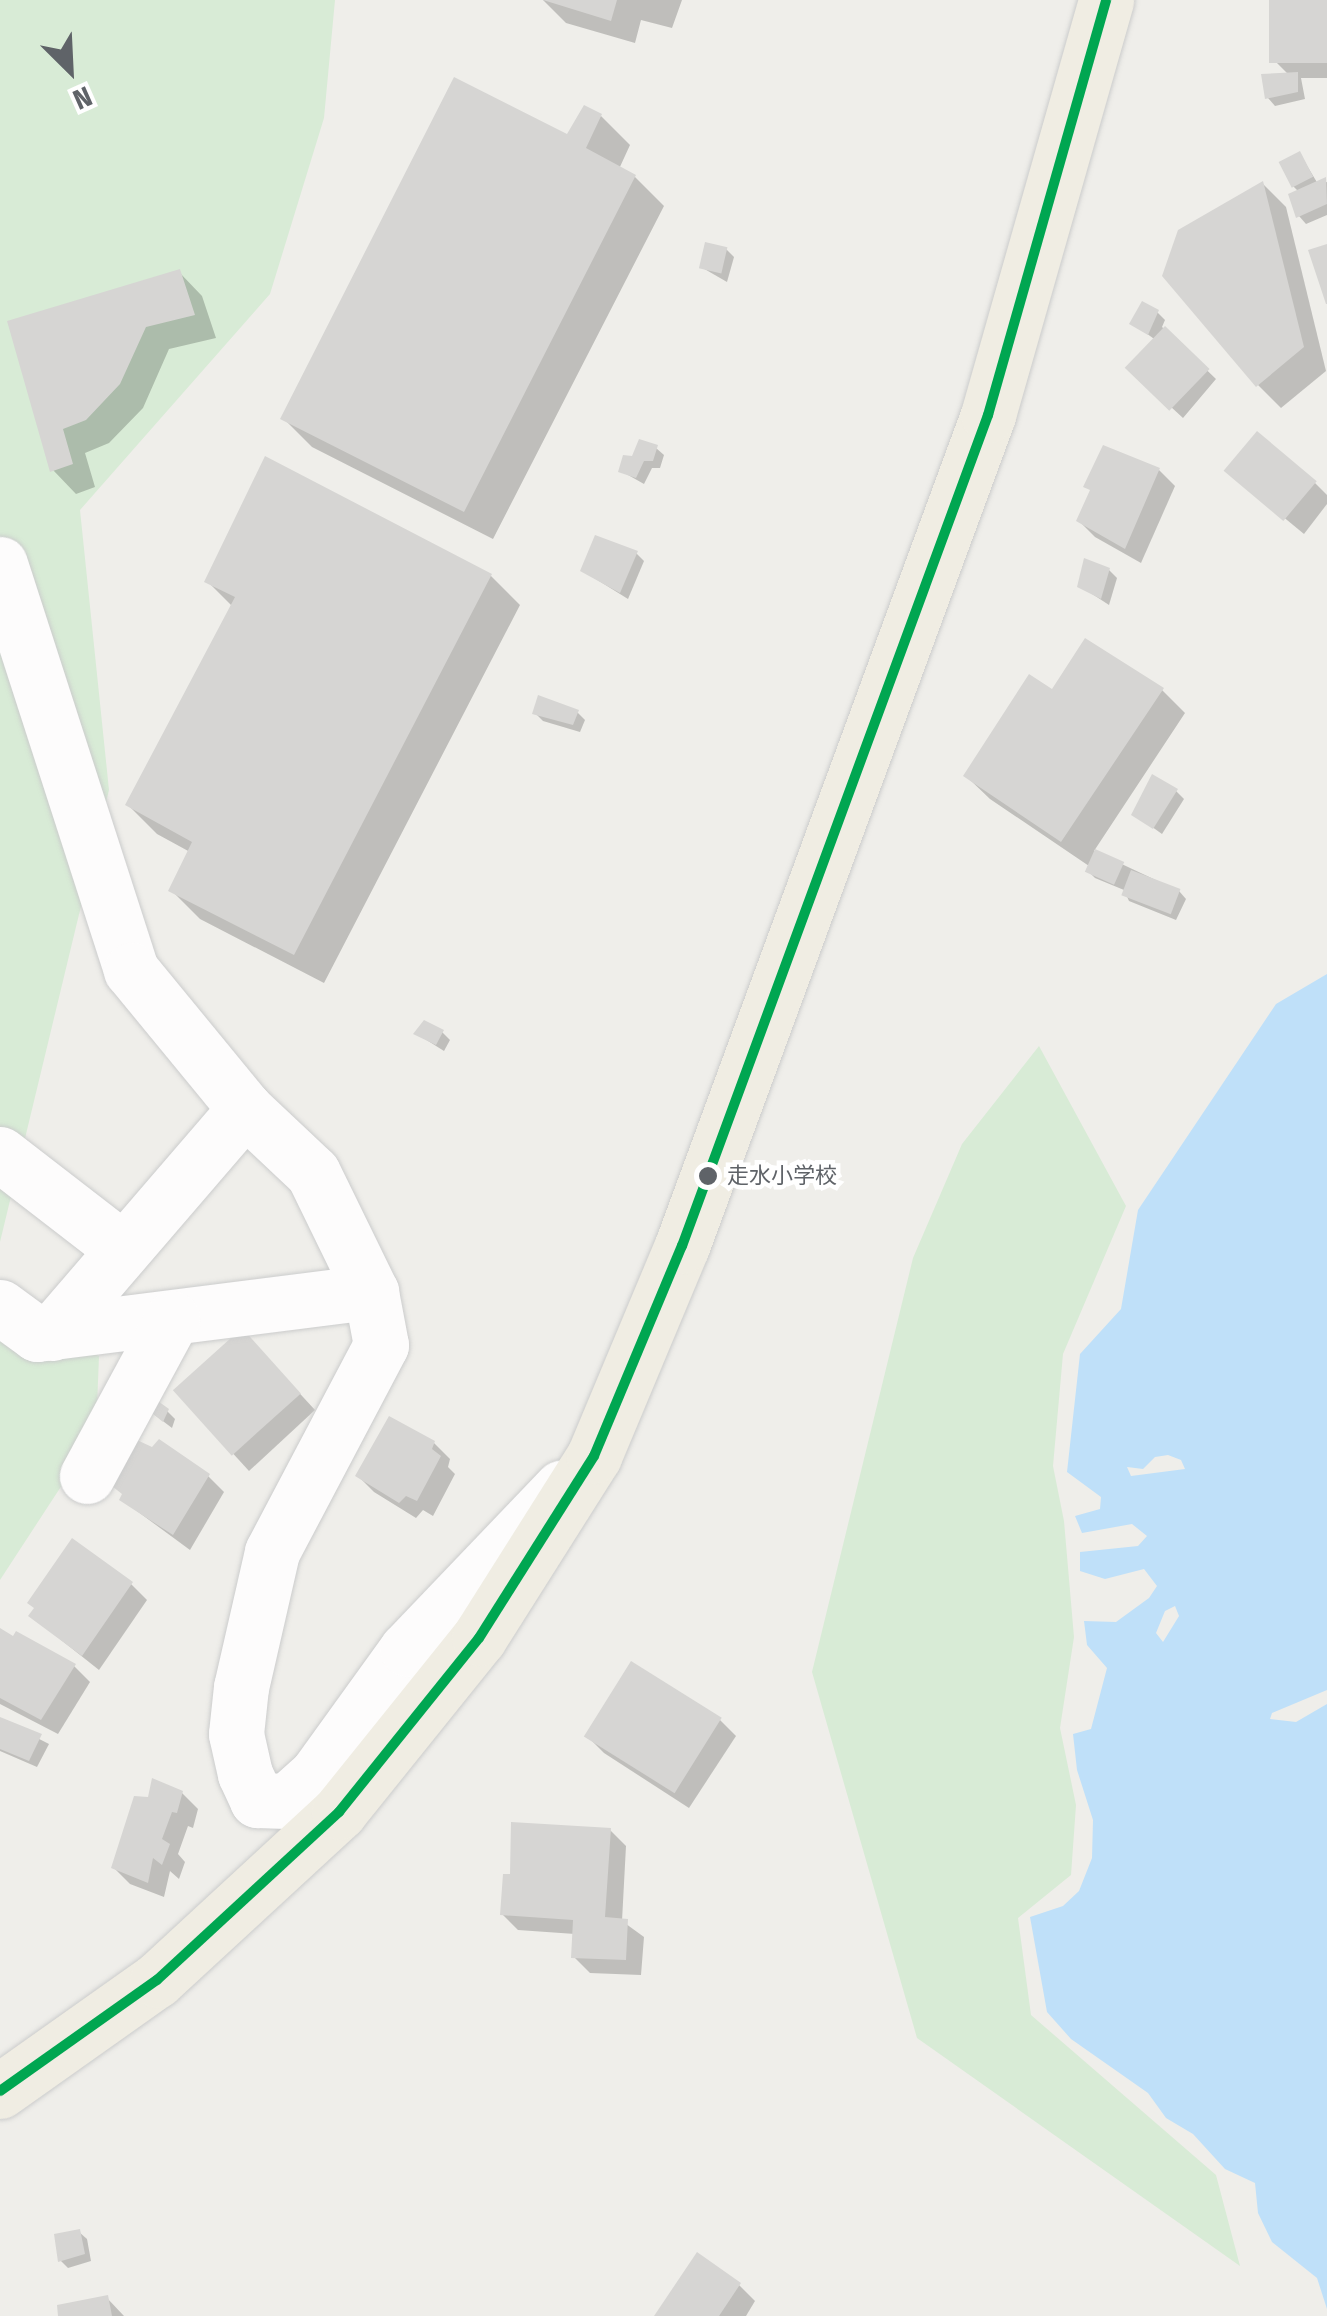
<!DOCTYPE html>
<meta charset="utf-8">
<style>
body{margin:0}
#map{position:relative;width:1327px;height:2316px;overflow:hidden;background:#efeeea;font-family:"Fira Sans Condensed","Noto Sans JP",sans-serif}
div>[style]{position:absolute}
.green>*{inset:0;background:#d8ebd6}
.water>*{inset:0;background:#bfe0f9}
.shadow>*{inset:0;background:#0003}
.building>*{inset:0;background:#d6d5d3;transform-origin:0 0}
.roads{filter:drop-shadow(0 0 2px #cbcccc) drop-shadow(0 0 2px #cbcccc)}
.street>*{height:55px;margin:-27.5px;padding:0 27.5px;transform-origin:27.5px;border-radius:27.5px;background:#fdfcfc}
.highway>*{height:55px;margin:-27.5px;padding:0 27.5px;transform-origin:27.5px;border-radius:27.5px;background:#f0ede3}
.bus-1>*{height:10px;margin:-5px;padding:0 5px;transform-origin:5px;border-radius:5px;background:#00a651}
.dots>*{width:28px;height:28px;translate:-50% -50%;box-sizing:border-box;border:5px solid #fff;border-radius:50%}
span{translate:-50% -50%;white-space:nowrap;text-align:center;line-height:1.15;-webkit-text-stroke:9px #fff;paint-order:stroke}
.bus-label{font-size:22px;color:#5f6368}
.left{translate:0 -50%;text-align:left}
.north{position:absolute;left:20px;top:20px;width:100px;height:100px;-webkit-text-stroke:8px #fff;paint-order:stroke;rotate:156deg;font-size:28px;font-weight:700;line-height:40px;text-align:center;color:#5f6368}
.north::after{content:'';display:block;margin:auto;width:35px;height:45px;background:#5f6368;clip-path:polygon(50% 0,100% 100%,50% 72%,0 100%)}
</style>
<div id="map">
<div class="green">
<div style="clip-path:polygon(0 0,335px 0,324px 118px,270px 294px,80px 510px,109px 790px,0 1242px)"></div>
<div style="clip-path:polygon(1039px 1046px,1126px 1206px,1063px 1354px,1053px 1466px,1064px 1521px,1074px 1637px,1060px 1728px,1076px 1805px,1071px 1875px,1018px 1918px,1031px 2015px,1216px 2175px,1240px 2266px,917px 2038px,812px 1672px,913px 1258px,962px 1144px)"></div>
<div style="clip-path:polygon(0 1286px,52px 1333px,99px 1356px,96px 1433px,0 1580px)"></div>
</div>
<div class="water">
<div style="clip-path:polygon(evenodd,1327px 974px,1327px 1690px,1272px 1713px,1270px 1719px,1296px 1722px,1327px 1704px,1327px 2309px,1317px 2278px,1272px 2242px,1258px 2213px,1255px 2183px,1225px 2169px,1193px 2134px,1166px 2118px,1148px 2093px,1071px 2039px,1047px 2012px,1030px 1917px,1063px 1906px,1079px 1891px,1092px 1858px,1093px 1820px,1077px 1770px,1073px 1734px,1091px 1729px,1107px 1668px,1087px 1645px,1084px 1621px,1116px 1622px,1149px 1598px,1157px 1586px,1144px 1569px,1105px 1579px,1080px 1571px,1080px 1552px,1138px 1546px,1147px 1536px,1132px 1524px,1082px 1533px,1075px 1516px,1100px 1509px,1101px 1497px,1067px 1472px,1080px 1354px,1121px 1309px,1138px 1210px,1276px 1004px,1327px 974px,1168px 1455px,1181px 1460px,1185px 1469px,1131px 1476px,1127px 1467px,1143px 1469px,1155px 1457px,1168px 1455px,1327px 974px,1175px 1606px,1179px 1616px,1163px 1642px,1156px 1633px,1165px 1611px,1175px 1606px)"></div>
</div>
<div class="shadow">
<div style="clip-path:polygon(543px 0,682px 0,672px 28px,641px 20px,635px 43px,566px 23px)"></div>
<div style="clip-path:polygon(1271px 0,1327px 0,1327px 78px,1301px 78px,1305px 99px,1275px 106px,1268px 98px,1289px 75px,1276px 62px)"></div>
<div style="clip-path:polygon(601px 116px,630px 145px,619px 169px,635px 177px,664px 206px,493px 539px,312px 447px,283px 418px,568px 137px)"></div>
<div style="clip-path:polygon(1300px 154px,1318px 184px,1327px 182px,1327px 215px,1306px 224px,1299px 216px,1299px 192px,1293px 186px)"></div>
<div style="clip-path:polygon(1263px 184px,1286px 207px,1326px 371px,1281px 408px,1258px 385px)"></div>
<div style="clip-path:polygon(726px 249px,734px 257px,727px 282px,701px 267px)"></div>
<div style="clip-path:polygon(179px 272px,202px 296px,216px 338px,169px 349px,143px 408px,109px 443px,85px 453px,95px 487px,76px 494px,53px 470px,10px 323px)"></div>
<div style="clip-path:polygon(1157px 312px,1165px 320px,1162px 327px,1216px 379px,1183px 418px,1132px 371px,1157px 341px,1132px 323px)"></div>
<div style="clip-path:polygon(656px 448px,664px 455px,660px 468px,652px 468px,644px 484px,621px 471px)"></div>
<div style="clip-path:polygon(1159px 470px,1175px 486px,1141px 563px,1095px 537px,1079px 521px,1092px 492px)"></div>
<div style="clip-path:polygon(1230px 473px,1315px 483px,1327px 495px,1327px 504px,1304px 534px)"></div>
<div style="clip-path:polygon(636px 553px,644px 561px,628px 599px,583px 571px)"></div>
<div style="clip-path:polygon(1109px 570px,1117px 578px,1109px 605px,1080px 586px)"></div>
<div style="clip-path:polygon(491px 576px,520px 605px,324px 983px,200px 919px,171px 890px,190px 852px,157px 834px,128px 805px,233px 607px,208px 582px)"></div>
<div style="clip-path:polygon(1162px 690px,1185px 713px,1094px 851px,1179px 891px,1186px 899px,1176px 920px,1129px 901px,1124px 890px,1095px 878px,1087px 870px,1089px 866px,990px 799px,966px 776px,1053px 692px)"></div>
<div style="clip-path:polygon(577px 712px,585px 720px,580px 732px,543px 721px,535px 713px)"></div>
<div style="clip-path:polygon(1176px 791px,1184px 799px,1162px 834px,1134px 814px)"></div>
<div style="clip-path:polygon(442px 1032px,450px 1040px,444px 1051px,417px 1034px)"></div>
<div style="clip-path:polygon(257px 1347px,315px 1410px,249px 1471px,175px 1390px)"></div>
<div style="clip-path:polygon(167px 1411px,175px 1419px,172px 1428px,151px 1412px)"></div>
<div style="clip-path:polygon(434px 1443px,450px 1459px,448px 1467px,455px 1474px,433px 1516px,423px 1510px,416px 1518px,374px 1492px,358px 1476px)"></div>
<div style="clip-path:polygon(208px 1476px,224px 1492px,190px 1550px,122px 1500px)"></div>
<div style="clip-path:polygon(131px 1584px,147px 1600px,99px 1670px,31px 1616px)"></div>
<div style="clip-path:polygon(0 1635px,74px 1666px,90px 1682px,58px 1734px,0 1704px)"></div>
<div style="clip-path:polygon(0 1719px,49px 1744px,37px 1767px,0 1751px)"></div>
<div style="clip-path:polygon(720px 1720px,736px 1736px,689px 1808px,604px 1753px,588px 1737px)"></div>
<div style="clip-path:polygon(182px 1793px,198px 1809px,193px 1828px,188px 1826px,178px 1854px,185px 1862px,179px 1879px,170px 1871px,164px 1897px,130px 1884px,114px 1868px)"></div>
<div style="clip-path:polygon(610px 1830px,626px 1846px,622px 1921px,644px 1937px,641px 1975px,590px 1973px,574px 1957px,575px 1934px,518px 1930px,502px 1914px)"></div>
<div style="clip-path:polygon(79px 2232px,87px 2239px,91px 2261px,68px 2268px,60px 2260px)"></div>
<div style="clip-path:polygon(739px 2285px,755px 2301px,746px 2316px,657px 2316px)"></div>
<div style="clip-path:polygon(107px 2298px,124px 2316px,61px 2316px)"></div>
</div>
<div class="building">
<div style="clip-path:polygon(543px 0,617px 0,611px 21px)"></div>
<div style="left:1269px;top:0;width:58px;height:63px"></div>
<div style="clip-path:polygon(1298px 72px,1298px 92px,1265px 99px,1261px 74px)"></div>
<div style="clip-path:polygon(454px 77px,567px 134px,584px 105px,602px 114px,586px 148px,636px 175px,464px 512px,280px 419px)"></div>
<div style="left:1300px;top:151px;width:29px;height:24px;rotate:63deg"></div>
<div style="clip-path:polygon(1326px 177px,1327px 204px,1296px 218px,1288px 194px)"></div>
<div style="clip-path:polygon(1263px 181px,1304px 347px,1256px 387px,1162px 276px,1178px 230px)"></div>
<div style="left:705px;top:242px;width:23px;height:27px;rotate:13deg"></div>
<div style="clip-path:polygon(1327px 244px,1327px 304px,1326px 304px,1308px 250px)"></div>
<div style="clip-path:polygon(180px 269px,195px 315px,146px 327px,120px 384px,86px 420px,63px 429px,73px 464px,50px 472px,7px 321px)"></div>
<div style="clip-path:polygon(1142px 301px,1159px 310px,1148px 335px,1129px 324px)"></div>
<div style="left:1165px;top:326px;width:62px;height:58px;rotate:44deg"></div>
<div style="left:1257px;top:431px;width:78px;height:52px;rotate:40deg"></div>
<div style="clip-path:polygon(639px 439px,658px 445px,653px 461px,644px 461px,636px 478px,618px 472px,623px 455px,632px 456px)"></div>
<div style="clip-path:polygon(1103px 445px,1160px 468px,1125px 549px,1076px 521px,1090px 490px,1083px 487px)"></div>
<div style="clip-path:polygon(265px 456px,492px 574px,294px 955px,168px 891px,192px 842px,125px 805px,235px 597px,204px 582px)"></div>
<div style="clip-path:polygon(595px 535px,638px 551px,620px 593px,580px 571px)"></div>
<div style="clip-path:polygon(1084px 558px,1110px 568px,1101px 599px,1077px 587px)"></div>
<div style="clip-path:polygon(1085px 638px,1164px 688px,1061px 842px,963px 776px,1029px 674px,1052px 689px)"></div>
<div style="clip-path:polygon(538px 695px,579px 710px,573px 725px,532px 714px)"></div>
<div style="clip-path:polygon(1152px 774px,1178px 789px,1153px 829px,1131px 815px)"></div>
<div style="left:1095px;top:849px;width:32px;height:25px;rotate:24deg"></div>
<div style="left:1131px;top:870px;width:53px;height:27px;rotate:21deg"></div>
<div style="clip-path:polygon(424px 1020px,444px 1030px,436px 1045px,413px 1034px)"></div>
<div style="left:242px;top:1328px;width:88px;height:93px;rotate:48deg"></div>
<div style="clip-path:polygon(148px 1394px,169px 1409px,163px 1422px,141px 1404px)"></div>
<div style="clip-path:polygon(389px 1416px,435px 1441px,432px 1449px,441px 1456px,417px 1501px,406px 1496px,399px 1503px,355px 1476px)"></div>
<div style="clip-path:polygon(159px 1439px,210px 1474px,173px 1535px,119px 1500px,122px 1494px,107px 1482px,137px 1440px,152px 1447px)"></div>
<div style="clip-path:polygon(72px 1538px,133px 1582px,82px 1656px,28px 1616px,34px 1608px,27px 1603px)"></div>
<div style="clip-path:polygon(0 1628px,13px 1636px,16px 1631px,76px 1664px,41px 1720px,0 1698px)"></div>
<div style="left:631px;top:1661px;width:107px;height:89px;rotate:32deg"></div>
<div style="clip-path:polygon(0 1717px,42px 1734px,29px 1761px,0 1749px)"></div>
<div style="clip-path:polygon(152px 1778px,183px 1791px,177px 1813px,172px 1812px,162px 1839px,170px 1844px,162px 1865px,153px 1858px,148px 1883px,111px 1868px,134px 1796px,148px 1797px)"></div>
<div style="clip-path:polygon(511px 1822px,611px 1828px,605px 1917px,628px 1919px,626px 1960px,571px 1958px,573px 1920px,500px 1915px,503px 1874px,510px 1874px)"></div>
<div style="clip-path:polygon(80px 2229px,85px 2254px,58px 2262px,54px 2234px)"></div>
<div style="clip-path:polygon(697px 2252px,741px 2283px,719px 2316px,654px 2316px)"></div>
<div style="clip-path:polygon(108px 2295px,112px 2316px,58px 2316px,57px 2305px)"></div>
</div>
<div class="roads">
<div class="street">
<div style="left:0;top:564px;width:427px;rotate:72.1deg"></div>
<div style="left:131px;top:970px;width:180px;rotate:50.6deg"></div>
<div style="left:245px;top:1109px;width:93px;rotate:43.3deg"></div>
<div style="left:313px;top:1173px;width:132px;rotate:64deg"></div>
<div style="left:371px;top:1292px;width:54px;rotate:79.3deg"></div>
<div style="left:381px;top:1345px;width:234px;rotate:117.8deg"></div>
<div style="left:272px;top:1552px;width:139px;rotate:102.9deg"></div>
<div style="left:241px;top:1687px;width:47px;rotate:96.1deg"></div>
<div style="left:236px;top:1734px;width:41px;rotate:77.3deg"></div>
<div style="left:245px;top:1774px;width:29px;rotate:65deg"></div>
<div style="left:257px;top:1800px;width:30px;rotate:2deg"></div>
<div style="left:287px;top:1801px;width:39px;rotate:-42deg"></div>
<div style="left:316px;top:1775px;width:155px;rotate:-54.2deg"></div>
<div style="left:407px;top:1649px;width:223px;rotate:-46.3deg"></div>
<div style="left:0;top:1154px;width:155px;rotate:37.7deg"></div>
<div style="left:0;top:1307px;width:46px;rotate:36.1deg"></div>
<div style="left:37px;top:1334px;width:337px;rotate:-7.2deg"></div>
<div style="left:52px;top:1333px;width:296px;rotate:-49.3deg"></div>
<div style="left:87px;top:1476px;width:179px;rotate:-61.6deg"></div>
</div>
<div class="highway">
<div style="left:0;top:2091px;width:192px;rotate:-35.3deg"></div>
<div style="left:157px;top:1980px;width:248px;rotate:-42.7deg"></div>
<div style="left:339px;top:1812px;width:223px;rotate:-51.2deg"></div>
<div style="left:479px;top:1638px;width:215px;rotate:-57.7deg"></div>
<div style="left:594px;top:1456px;width:228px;rotate:-67.3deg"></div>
<div style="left:682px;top:1246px;width:886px;rotate:-69.78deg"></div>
<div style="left:988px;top:415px;width:431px;rotate:-74.1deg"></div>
</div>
</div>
<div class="bus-1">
<div style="left:0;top:2091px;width:192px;rotate:-35.3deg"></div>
<div style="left:157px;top:1980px;width:248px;rotate:-42.7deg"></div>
<div style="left:339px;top:1812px;width:223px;rotate:-51.2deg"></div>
<div style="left:479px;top:1638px;width:215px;rotate:-57.7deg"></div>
<div style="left:594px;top:1456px;width:228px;rotate:-67.3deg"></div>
<div style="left:682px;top:1246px;width:886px;rotate:-69.78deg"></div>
<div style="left:988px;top:415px;width:431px;rotate:-74.1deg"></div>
</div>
<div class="dots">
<div style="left:708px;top:1176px;background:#5f6368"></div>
</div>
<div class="bus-label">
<span class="left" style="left:727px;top:1176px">走水小学校</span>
</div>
<div class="north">N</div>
</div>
